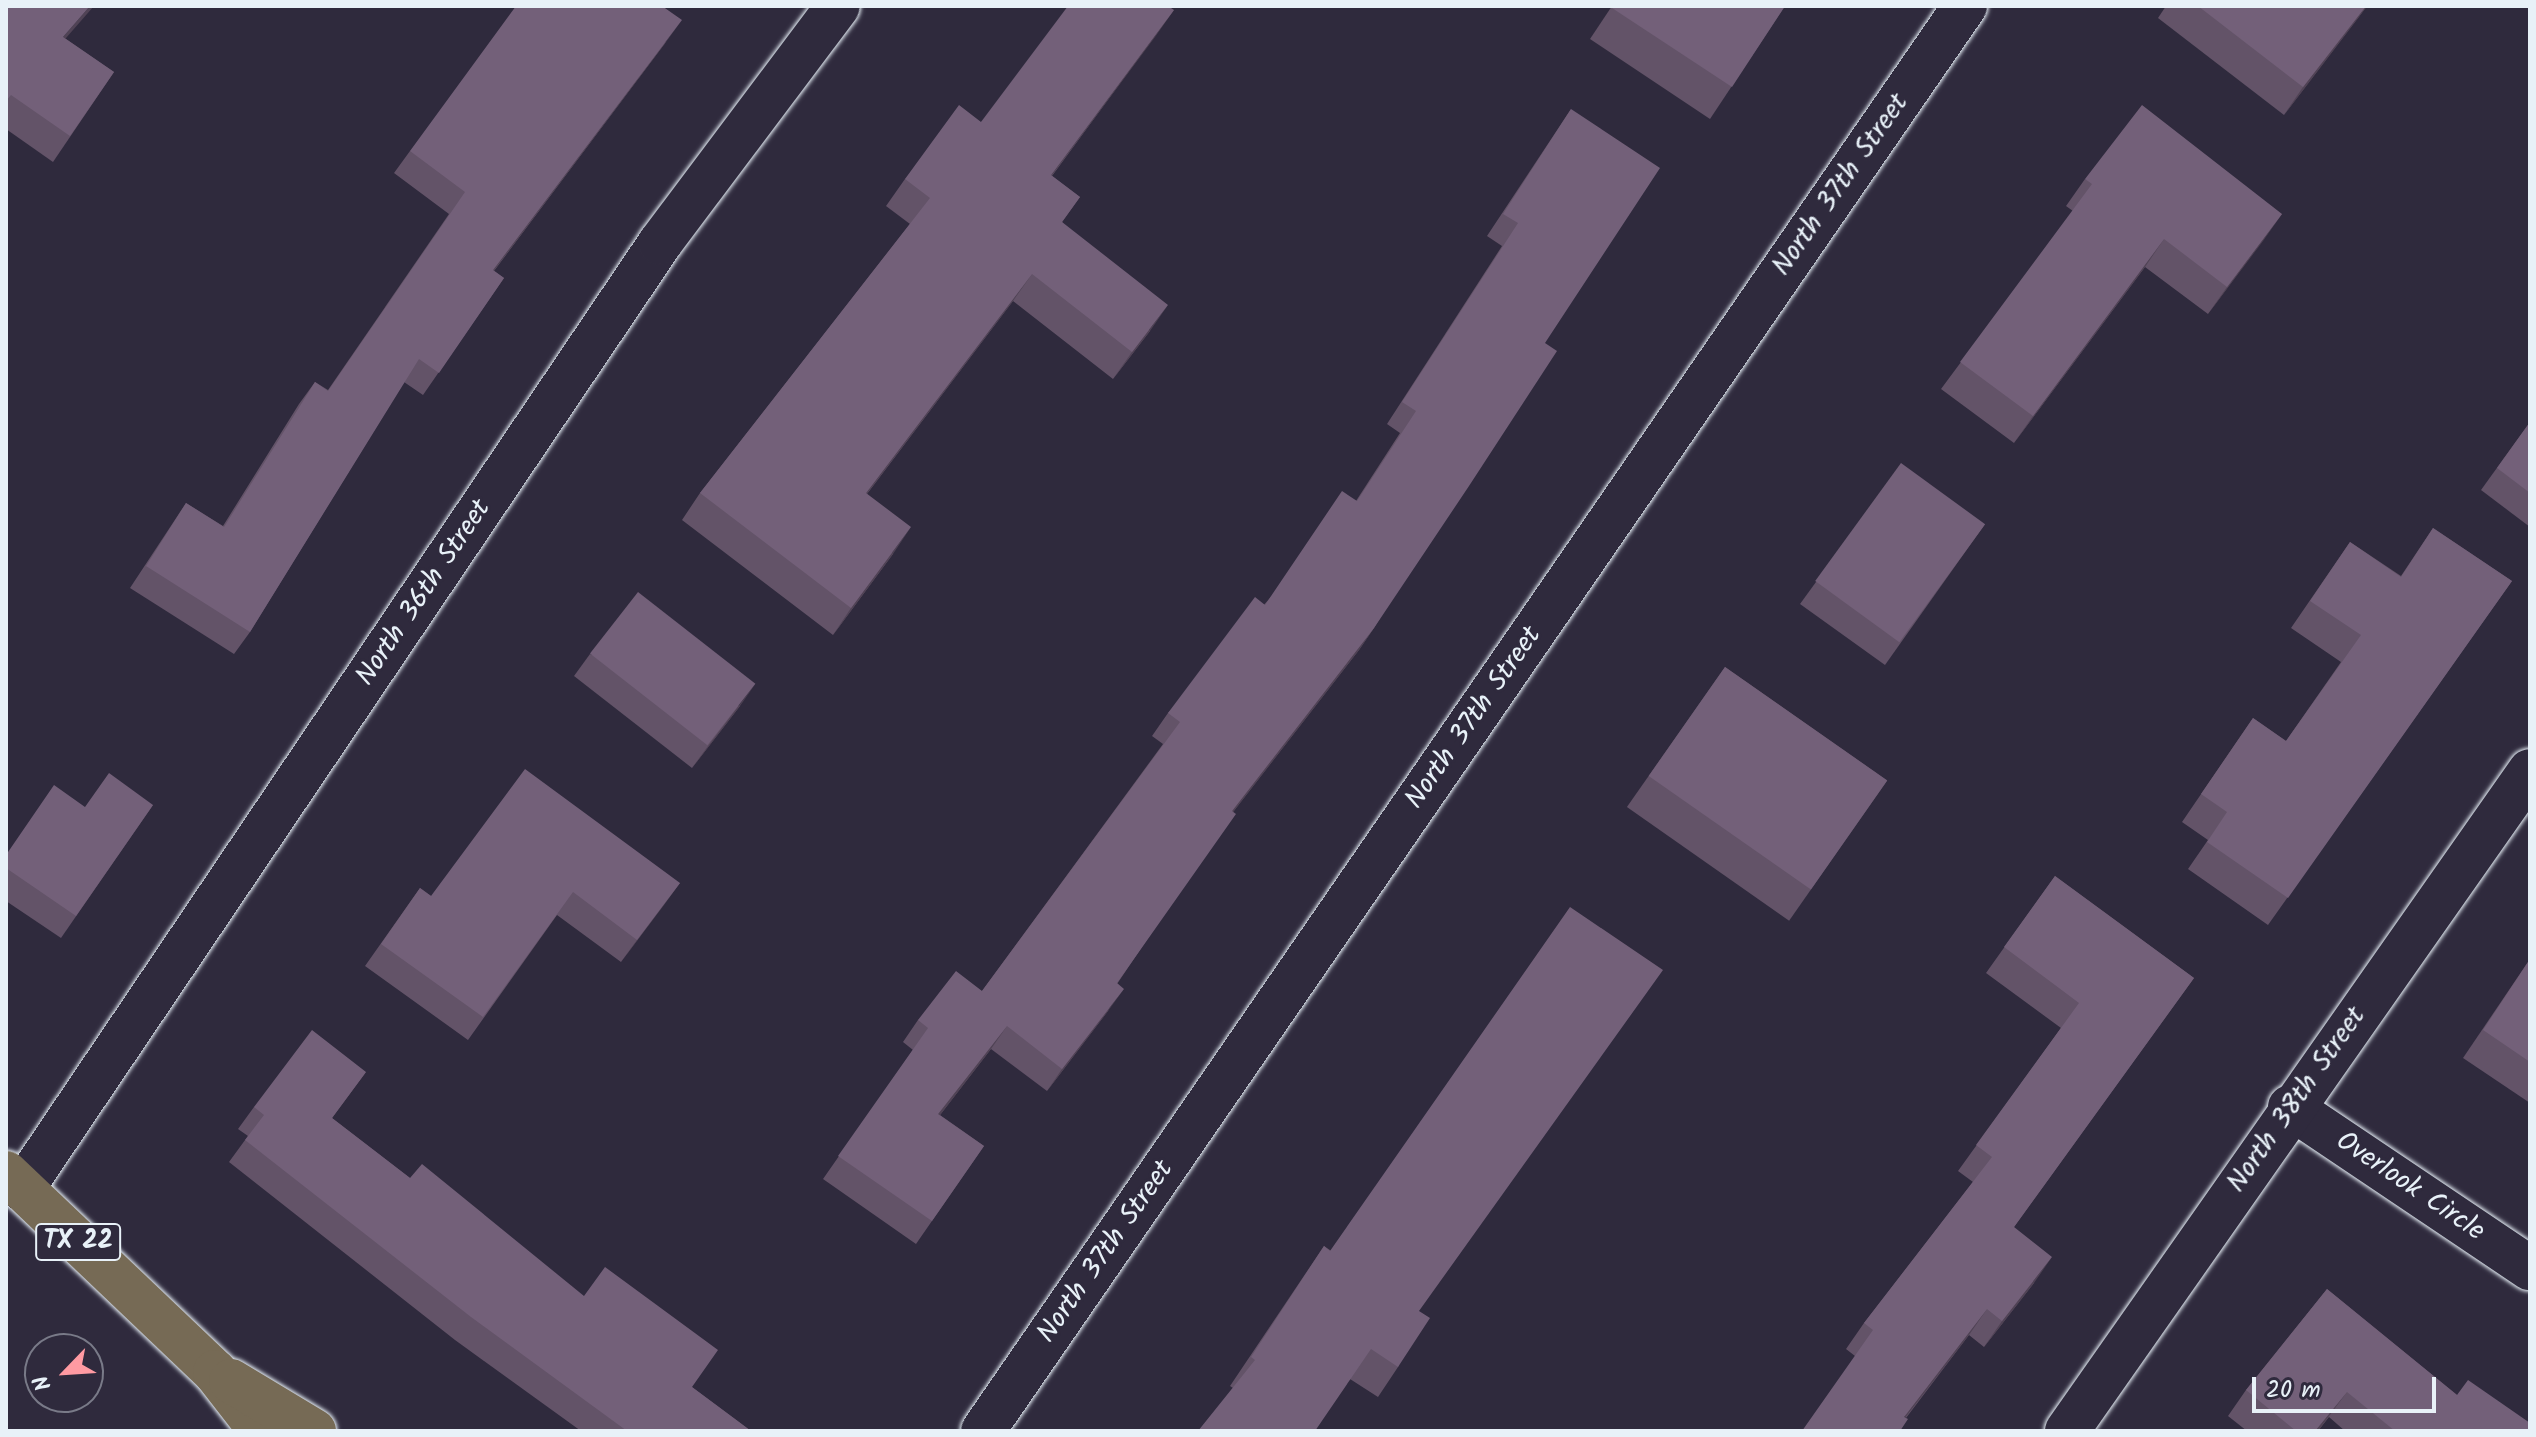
<!DOCTYPE html>
<style>
body{margin:0}
#map{position:relative;width:2536px;height:1437px;overflow:hidden;background:#2f2a3d;font-family:Kalam,sans-serif}
div>[style]{position:absolute}
.roads{filter:drop-shadow(0 0 2px #e8f1f8) drop-shadow(0 0 2px #e8f1f8)}
.minor>*{height:44px;margin:-22px;padding:0 22px;transform-origin:22px;border-radius:22px;background:#2f2a3d}
.primary>*{height:44px;margin:-22px;padding:0 22px;transform-origin:22px;border-radius:22px;background:#766a55}
.wall>*{inset:0;background:#635368;transform-origin:0 0}
.shaded-wall>*{inset:0;background:#504355}
.building>*{inset:0;background:#736079;transform-origin:0 0}
span{translate:-50% -50%;white-space:nowrap;text-align:center;line-height:1.15;-webkit-text-stroke:6px #2f2a3d;paint-order:stroke}
.shield-label span{padding:2px 6px;background:#2f2a3d;border:2px solid;border-radius:6px;-webkit-text-stroke-width:0}
.shield-label{font-size:26px;color:#e8f1f8;font-weight:700}
.street-label{font-size:28px;color:#e8f1f8}
.frame{position:absolute;inset:0;border:8px solid #e8f1f8;pointer-events:none}
.north{position:absolute;left:24px;top:1333px;width:80px;height:80px;box-sizing:border-box;background:#2f2a3d;border:2px solid #797a88;border-radius:50%;rotate:245deg;font-size:22px;font-weight:700;line-height:32px;text-align:center;color:#e8f1f8}
.north::after{content:'';display:block;margin:auto;width:28px;height:36px;background:#ff9aa2;clip-path:polygon(50% 0,100% 100%,50% 72%,0 100%)}
.scale{position:absolute;left:2252px;top:1377px;width:184px;height:36px;box-sizing:border-box;border:4px solid #e8f1f8;border-top:0;padding-left:10px;font-size:24px;line-height:28px;white-space:nowrap;color:#e8f1f8;-webkit-text-stroke:6px #2f2a3d;paint-order:stroke}
</style>
<div id="map">
<div class="roads">
<div class="minor">
<div style="left:2290px;top:1107px;width:289px;rotate:33.9deg"></div>
<div style="left:22px;top:1189px;width:1141px;rotate:-56deg"></div>
<div style="left:660px;top:243px;width:296px;rotate:-53.1deg"></div>
<div style="left:983px;top:1431px;width:1731px;rotate:-55.43deg"></div>
<div style="left:2067px;top:1431px;width:806px;rotate:-54.95deg"></div>
</div>
<div class="primary">
<div style="left:6px;top:1173px;width:289px;rotate:43.6deg"></div>
<div style="left:215px;top:1372px;width:75px;rotate:52.1deg"></div>
<div style="left:231px;top:1381px;width:97px;rotate:31.1deg"></div>
</div>
</div>
<div class="wall">
<div style="clip-path:polygon(6px 6px,66px 39px,114px 72px,53px 162px,6px 129px)"></div>
<div style="clip-path:polygon(1612px 6px,1785px 6px,1710px 119px,1590px 39px)"></div>
<div style="clip-path:polygon(2166px 6px,2367px 6px,2284px 115px,2158px 18px)"></div>
<div style="clip-path:polygon(1174px 10px,1052px 176px,1080px 197px,1062px 222px,1150px 331px,1113px 379px,1013px 301px,867px 494px,893px 554px,833px 635px,682px 520px,700px 493px,910px 224px,886px 206px,905px 179px,981px 122px)"></div>
<div style="clip-path:polygon(666px 42px,494px 271px,504px 278px,423px 395px,404px 382px,250px 632px,234px 654px,130px 588px,186px 503px,223px 526px,299px 404px,315px 382px,328px 390px,449px 214px,394px 173px,410px 151px)"></div>
<div style="clip-path:polygon(1571px 109px,1545px 343px,1374px 628px,1359px 650px,1233px 812px,1117px 984px,1108px 1011px,1047px 1091px,991px 1049px,940px 1115px,984px 1146px,916px 1244px,823px 1179px,913px 1050px,903px 1042px,918px 1020px,982px 991px,1163px 744px,1152px 736px,1168px 713px,1356px 501px,1400px 433px,1387px 424px,1502px 246px,1487px 236px)"></div>
<div style="clip-path:polygon(2085px 179px,2282px 214px,2208px 314px,2145px 267px,2014px 443px,1941px 389px,2073px 211px,2066px 206px)"></div>
<div style="clip-path:polygon(2530px 422px,2530px 527px,2481px 490px)"></div>
<div style="clip-path:polygon(1985px 524px,1885px 665px,1800px 604px,1816px 582px)"></div>
<div style="clip-path:polygon(2433px 528px,2512px 581px,2268px 925px,2188px 869px,2208px 840px,2182px 822px,2253px 718px,2286px 741px,2341px 662px,2291px 628px,2350px 542px,2401px 576px)"></div>
<div style="clip-path:polygon(590px 654px,740px 706px,692px 768px,574px 676px)"></div>
<div style="left:1725px;top:667px;width:198px;height:171px;rotate:35deg"></div>
<div style="clip-path:polygon(153px 805px,61px 938px,6px 901px,6px 855px,85px 807px)"></div>
<div style="clip-path:polygon(2055px 876px,2194px 978px,2014px 1227px,2034px 1283px,1984px 1347px,1969px 1335px,1906px 1418px,1855px 1356px,1846px 1349px,1864px 1323px,1973px 1182px,1958px 1171px,2061px 1028px,1986px 973px)"></div>
<div style="clip-path:polygon(680px 883px,621px 962px,557px 915px,468px 1040px,365px 966px,420px 888px,431px 896px)"></div>
<div style="clip-path:polygon(2530px 959px,2530px 1103px,2463px 1058px)"></div>
<div style="clip-path:polygon(366px 1072px,332px 1118px,410px 1178px,751px 1431px,581px 1431px,455px 1340px,229px 1162px,248px 1136px,238px 1129px,254px 1107px)"></div>
<div style="clip-path:polygon(1324px 1246px,1419px 1311px,1398px 1367px,1378px 1397px,1350px 1379px,1233px 1388px,1230px 1386px)"></div>
<div style="clip-path:polygon(2327px 1289px,2457px 1395px,2530px 1431px,2345px 1431px,2329px 1417px,2318px 1431px,2247px 1431px,2228px 1416px,2246px 1390px)"></div>
</div>
<div class="shaded-wall">
<div style="clip-path:polygon(90px 6px,94px 6px,45px 62px,63px 37px)"></div>
<div style="clip-path:polygon(2366px 6px,2367px 6px,2359px 17px,2284px 115px,2303px 87px)"></div>
<div style="clip-path:polygon(1174px 10px,1155px 37px,1032px 202px,1051px 175px)"></div>
<div style="clip-path:polygon(682px 20px,666px 42px,477px 293px,493px 270px)"></div>
<div style="clip-path:polygon(2282px 214px,2263px 241px,2208px 314px,2227px 287px)"></div>
<div style="clip-path:polygon(2164px 239px,2145px 267px,2014px 443px,2033px 416px)"></div>
<div style="clip-path:polygon(1032px 274px,1013px 301px,847px 520px,866px 493px)"></div>
<div style="clip-path:polygon(1168px 305px,1150px 331px,1113px 379px,1132px 352px)"></div>
<div style="clip-path:polygon(911px 527px,893px 554px,833px 635px,851px 608px)"></div>
<div style="clip-path:polygon(1374px 628px,1359px 650px,1216px 834px,1232px 811px)"></div>
<div style="clip-path:polygon(756px 683px,740px 706px,692px 768px,708px 746px)"></div>
<div style="clip-path:polygon(680px 883px,664px 905px,621px 962px,637px 940px)"></div>
<div style="clip-path:polygon(1124px 989px,1108px 1011px,1047px 1091px,1062px 1069px)"></div>
<div style="clip-path:polygon(1007px 1026px,991px 1049px,923px 1137px,938px 1114px)"></div>
<div style="clip-path:polygon(2052px 1257px,2034px 1283px,1984px 1347px,2002px 1321px)"></div>
<div style="clip-path:polygon(1987px 1309px,1969px 1335px,1895px 1431px,1904px 1417px)"></div>
<div style="clip-path:polygon(2347px 1392px,2318px 1431px,2315px 1431px)"></div>
</div>
<div class="building">
<div style="clip-path:polygon(6px 6px,90px 6px,63px 37px,114px 72px,70px 136px,11px 95px,6px 101px)"></div>
<div style="clip-path:polygon(516px 6px,662px 6px,682px 20px,493px 270px,504px 278px,439px 373px,419px 359px,250px 632px,146px 566px,186px 503px,224px 527px,315px 382px,328px 391px,465px 192px,410px 151px)"></div>
<div style="clip-path:polygon(1068px 6px,1168px 6px,1174px 10px,1051px 175px,1080px 197px,1062px 222px,1168px 305px,1132px 352px,1032px 274px,866px 493px,911px 527px,851px 608px,700px 493px,930px 198px,905px 179px,959px 105px,981px 122px)"></div>
<div style="clip-path:polygon(1613px 6px,1785px 6px,1732px 87px,1612px 8px)"></div>
<div style="clip-path:polygon(2198px 6px,2366px 6px,2303px 87px)"></div>
<div style="clip-path:polygon(2142px 105px,2282px 214px,2227px 287px,2164px 239px,2033px 416px,1960px 362px,2092px 184px,2085px 179px)"></div>
<div style="clip-path:polygon(1571px 109px,1660px 168px,1545px 343px,1557px 351px,1469px 486px,1374px 628px,1232px 811px,1236px 814px,1117px 983px,1124px 989px,1062px 1069px,1007px 1026px,938px 1114px,984px 1146px,932px 1221px,838px 1156px,928px 1028px,918px 1020px,956px 971px,982px 991px,1180px 722px,1168px 713px,1255px 597px,1265px 605px,1342px 491px,1357px 501px,1416px 411px,1402px 402px,1518px 223px,1503px 214px)"></div>
<div style="clip-path:polygon(2530px 422px,2530px 493px,2497px 468px)"></div>
<div style="left:1901px;top:463px;width:104px;height:146px;rotate:36deg"></div>
<div style="clip-path:polygon(2433px 528px,2512px 581px,2288px 898px,2207px 842px,2227px 812px,2201px 794px,2253px 718px,2286px 741px,2361px 635px,2310px 601px,2350px 542px,2401px 577px)"></div>
<div style="left:638px;top:592px;width:149px;height:78px;rotate:38deg"></div>
<div style="left:1725px;top:667px;width:198px;height:133px;rotate:35deg"></div>
<div style="clip-path:polygon(525px 769px,680px 883px,637px 940px,573px 892px,483px 1017px,381px 944px,420px 888px,431px 896px)"></div>
<div style="clip-path:polygon(109px 773px,153px 805px,76px 916px,6px 868px,6px 855px,54px 785px,85px 807px)"></div>
<div style="clip-path:polygon(2055px 876px,2194px 978px,2014px 1227px,2052px 1257px,2002px 1321px,1987px 1309px,1904px 1417px,1908px 1419px,1900px 1431px,1802px 1431px,1873px 1330px,1864px 1323px,1992px 1157px,1976px 1145px,2079px 1003px,2004px 947px)"></div>
<div style="clip-path:polygon(1570px 907px,1663px 970px,1419px 1311px,1430px 1318px,1398px 1367px,1371px 1349px,1315px 1431px,1198px 1431px,1255px 1360px,1251px 1357px,1324px 1246px,1330px 1251px)"></div>
<div style="clip-path:polygon(2530px 959px,2530px 1062px,2483px 1030px)"></div>
<div style="clip-path:polygon(312px 1030px,366px 1072px,332px 1118px,410px 1178px,422px 1164px,584px 1296px,605px 1267px,718px 1350px,692px 1387px,751px 1431px,627px 1431px,471px 1317px,245px 1140px,264px 1115px,254px 1107px)"></div>
<div style="clip-path:polygon(2327px 1289px,2457px 1395px,2468px 1380px,2530px 1423px,2530px 1431px,2395px 1431px,2347px 1392px,2315px 1431px,2296px 1431px,2246px 1390px)"></div>
</div>
<div class="shield-label">
<span style="left:78px;top:1242px">TX 22</span>
</div>
<div class="street-label">
<span style="left:1841px;top:185px;rotate:-55deg">North 37th Street</span>
<span style="left:424px;top:593px;rotate:-56deg">North 36th Street</span>
<span style="left:1474px;top:718px;rotate:-55deg">North 37th Street</span>
<span style="left:2297px;top:1100px;rotate:-55deg">North 38th Street</span>
<span style="left:2410px;top:1187px;rotate:34deg">Overlook Circle</span>
<span style="left:1106px;top:1252px;rotate:-55deg">North 37th Street</span>
</div>
<div class="frame"></div>
<div class="north">N</div>
<div class="scale">20 m</div>
</div>
